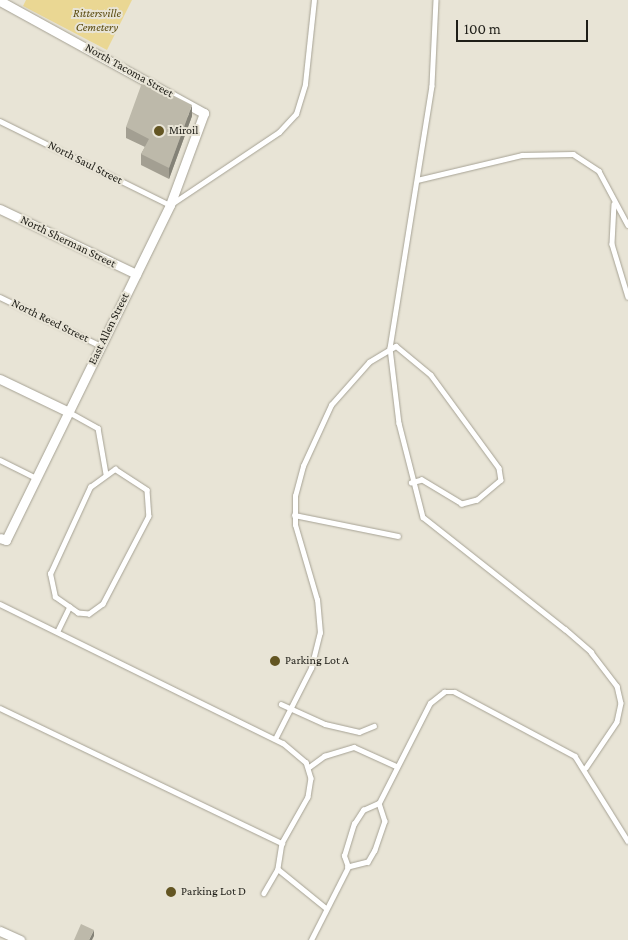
<!DOCTYPE html>
<style>
body{margin:0}
#map{position:relative;width:628px;height:940px;overflow:hidden;background:#e8e4d6;font-family:"Crimson Pro",serif}
div>[style]{position:absolute}
.green>*{inset:0;background:#ead793}
.roads{filter:drop-shadow(0 0 1px #a6a294) drop-shadow(0 0 1px #a6a294)}
.service>*{height:4.5px;margin:-2.25px;padding:0 2.25px;transform-origin:2.25px;border-radius:2.25px;background:#fff}
.minor>*{height:9px;margin:-4.5px;padding:0 4.5px;transform-origin:4.5px;border-radius:4.5px;background:#fff}
.wall>*{inset:0;background:#a39f92}
.shaded-wall>*{inset:0;background:#848277}
.building>*{inset:0;background:#bdb9aa}
.dots>*{width:14px;height:14px;translate:-50% -50%;box-sizing:border-box;border:2px solid #e8e4d6;border-radius:50%}
span{translate:-50% -50%;white-space:nowrap;text-align:center;line-height:1.15;-webkit-text-stroke:4px #e8e4d6;paint-order:stroke}
.park-label{font-size:12px;color:#594a0e;font-style:italic}
.street-label{font-size:12px;color:#1f1e18}
.poi-label{font-size:12px;color:#1f1e18}
.left{translate:0 -50%;text-align:left}
.scale{position:absolute;left:456px;top:20px;width:132px;height:22px;box-sizing:border-box;border:2px solid #1f1e18;border-top:0;padding-left:6px;font-size:15px;line-height:18px;white-space:nowrap;color:#1f1e18;-webkit-text-stroke:4px #e8e4d6;paint-order:stroke}
</style>
<div id="map">
<div class="green">
<div style="clip-path:polygon(26px 0,132px 0,107px 50px,23px 6px)"></div>
</div>
<div class="roads">
<div class="service">
<div style="left:436px;top:0;width:86px;rotate:92.7deg"></div>
<div style="left:432px;top:86px;width:265px;rotate:99.1deg"></div>
<div style="left:390px;top:348px;width:76px;rotate:83.2deg"></div>
<div style="left:399px;top:423px;width:97px;rotate:75.7deg"></div>
<div style="left:423px;top:517px;width:181px;rotate:38.3deg"></div>
<div style="left:565px;top:629px;width:35px;rotate:41deg"></div>
<div style="left:591px;top:652px;width:43px;rotate:52.6deg"></div>
<div style="left:617px;top:686px;width:17px;rotate:77deg"></div>
<div style="left:621px;top:703px;width:19px;rotate:102deg"></div>
<div style="left:617px;top:722px;width:55px;rotate:124deg"></div>
<div style="left:0;top:121px;width:190px;rotate:26.3deg"></div>
<div style="left:170px;top:205px;width:131px;rotate:-33.8deg"></div>
<div style="left:279px;top:132px;width:25px;rotate:-47deg"></div>
<div style="left:296px;top:114px;width:31px;rotate:-73deg"></div>
<div style="left:305px;top:84px;width:84px;rotate:-83.9deg"></div>
<div style="left:417px;top:180px;width:108px;rotate:-13.4deg"></div>
<div style="left:522px;top:155px;width:51px;rotate:-1.1deg"></div>
<div style="left:573px;top:154px;width:31px;rotate:33deg"></div>
<div style="left:599px;top:171px;width:61px;rotate:61.8deg"></div>
<div style="left:614px;top:204px;width:40px;rotate:92.9deg"></div>
<div style="left:612px;top:244px;width:55px;rotate:73.2deg"></div>
<div style="left:0;top:297px;width:112px;rotate:25.9deg"></div>
<div style="left:69px;top:412px;width:33px;rotate:29deg"></div>
<div style="left:98px;top:428px;width:47px;rotate:80.1deg"></div>
<div style="left:0;top:460px;width:40px;rotate:26.6deg"></div>
<div style="left:115px;top:469px;width:38px;rotate:33deg"></div>
<div style="left:147px;top:490px;width:26px;rotate:86deg"></div>
<div style="left:149px;top:516px;width:99px;rotate:117.6deg"></div>
<div style="left:103px;top:604px;width:17px;rotate:144deg"></div>
<div style="left:89px;top:614px;width:11px;rotate:-175deg"></div>
<div style="left:78px;top:613px;width:28px;rotate:-145deg"></div>
<div style="left:55px;top:597px;width:24px;rotate:-102deg"></div>
<div style="left:50px;top:574px;width:96px;rotate:-65.3deg"></div>
<div style="left:90px;top:487px;width:31px;rotate:-36deg"></div>
<div style="left:294px;top:515px;width:106px;rotate:11.4deg"></div>
<div style="left:0;top:604px;width:315px;rotate:26.2deg"></div>
<div style="left:283px;top:743px;width:30px;rotate:40deg"></div>
<div style="left:306px;top:762px;width:17px;rotate:73deg"></div>
<div style="left:311px;top:778px;width:19px;rotate:99deg"></div>
<div style="left:308px;top:797px;width:53px;rotate:119.5deg"></div>
<div style="left:282px;top:843px;width:26px;rotate:99deg"></div>
<div style="left:278px;top:869px;width:28px;rotate:120deg"></div>
<div style="left:57px;top:632px;width:28px;rotate:-64deg"></div>
<div style="left:281px;top:704px;width:48px;rotate:24.4deg"></div>
<div style="left:325px;top:724px;width:35px;rotate:13deg"></div>
<div style="left:359px;top:732px;width:16px;rotate:-22deg"></div>
<div style="left:0;top:708px;width:313px;rotate:25.6deg"></div>
<div style="left:275px;top:739px;width:80px;rotate:-63.1deg"></div>
<div style="left:311px;top:668px;width:36px;rotate:-76deg"></div>
<div style="left:320px;top:633px;width:33px;rotate:-95deg"></div>
<div style="left:317px;top:600px;width:78px;rotate:-106.3deg"></div>
<div style="left:295px;top:525px;width:29px;rotate:-90deg"></div>
<div style="left:295px;top:496px;width:31px;rotate:-75deg"></div>
<div style="left:303px;top:466px;width:67px;rotate:-65.3deg"></div>
<div style="left:331px;top:405px;width:57px;rotate:-48.5deg"></div>
<div style="left:369px;top:362px;width:31px;rotate:-31deg"></div>
<div style="left:396px;top:346px;width:45px;rotate:39.6deg"></div>
<div style="left:431px;top:375px;width:115px;rotate:53.8deg"></div>
<div style="left:499px;top:468px;width:12px;rotate:81deg"></div>
<div style="left:501px;top:480px;width:31px;rotate:140deg"></div>
<div style="left:477px;top:500px;width:16px;rotate:165deg"></div>
<div style="left:462px;top:504px;width:47px;rotate:-149deg"></div>
<div style="left:422px;top:480px;width:11px;rotate:165deg"></div>
<div style="left:309px;top:767px;width:19px;rotate:-36deg"></div>
<div style="left:324px;top:756px;width:31px;rotate:-17deg"></div>
<div style="left:354px;top:747px;width:46px;rotate:24.3deg"></div>
<div style="left:379px;top:803px;width:19px;rotate:72deg"></div>
<div style="left:385px;top:821px;width:31px;rotate:109deg"></div>
<div style="left:375px;top:850px;width:14px;rotate:120deg"></div>
<div style="left:368px;top:862px;width:21px;rotate:166deg"></div>
<div style="left:348px;top:867px;width:12px;rotate:-110deg"></div>
<div style="left:344px;top:856px;width:34px;rotate:-73deg"></div>
<div style="left:354px;top:824px;width:17px;rotate:-57deg"></div>
<div style="left:363px;top:810px;width:17px;rotate:-24deg"></div>
<div style="left:379px;top:803px;width:112px;rotate:-63deg"></div>
<div style="left:430px;top:703px;width:18px;rotate:-38deg"></div>
<div style="left:444px;top:692px;width:11px"></div>
<div style="left:455px;top:692px;width:136px;rotate:28.1deg"></div>
<div style="left:575px;top:756px;width:100px;rotate:58.1deg"></div>
<div style="left:278px;top:869px;width:62px;rotate:39.1deg"></div>
<div style="left:311px;top:940px;width:82px;rotate:-63.1deg"></div>
</div>
<div class="minor">
<div style="left:0;top:1px;width:233px;rotate:28.8deg"></div>
<div style="left:204px;top:113px;width:98px;rotate:110.3deg"></div>
<div style="left:170px;top:205px;width:373px;rotate:116.1deg"></div>
<div style="left:6px;top:540px;width:6px;rotate:-162deg"></div>
<div style="left:0;top:209px;width:151px;rotate:25.5deg"></div>
<div style="left:0;top:379px;width:76px;rotate:25.6deg"></div>
<div style="left:0;top:931px;width:22px;rotate:24deg"></div>
</div>
</div>
<div class="wall">
<div style="clip-path:polygon(192px 116px,169px 179px,141px 165px,141px 154px,145px 147px,126px 138px,126px 127px)"></div>
</div>
<div class="shaded-wall">
<div style="clip-path:polygon(192px 105px,192px 116px,169px 179px,169px 168px)"></div>
<div style="clip-path:polygon(94px 930px,94px 936px,92px 940px,89px 940px)"></div>
</div>
<div class="building">
<div style="clip-path:polygon(143px 80px,192px 105px,169px 168px,141px 154px,149px 139px,126px 127px)"></div>
<div style="clip-path:polygon(81px 924px,94px 930px,89px 940px,74px 940px)"></div>
</div>
<div class="dots">
<div style="left:159px;top:131px;background:#635522"></div>
<div style="left:275px;top:661px;background:#635522"></div>
<div style="left:171px;top:892px;background:#635522"></div>
</div>
<div class="park-label">
<span style="left:97px;top:21px">Rittersville<br>Cemetery</span>
</div>
<div class="street-label">
<span style="left:129px;top:71px;rotate:29deg">North Tacoma Street</span>
<span style="left:85px;top:163px;rotate:27deg">North Saul Street</span>
<span style="left:68px;top:242px;rotate:26deg">North Sherman Street</span>
<span style="left:50px;top:321px;rotate:26deg">North Reed Street</span>
<span style="left:109px;top:329px;rotate:-64deg">East Allen Street</span>
</div>
<div class="poi-label">
<span class="left" style="left:169px;top:131px">Miroil</span>
<span class="left" style="left:285px;top:661px">Parking Lot A</span>
<span class="left" style="left:181px;top:892px">Parking Lot D</span>
</div>
<div class="scale">100 m</div>
</div>
